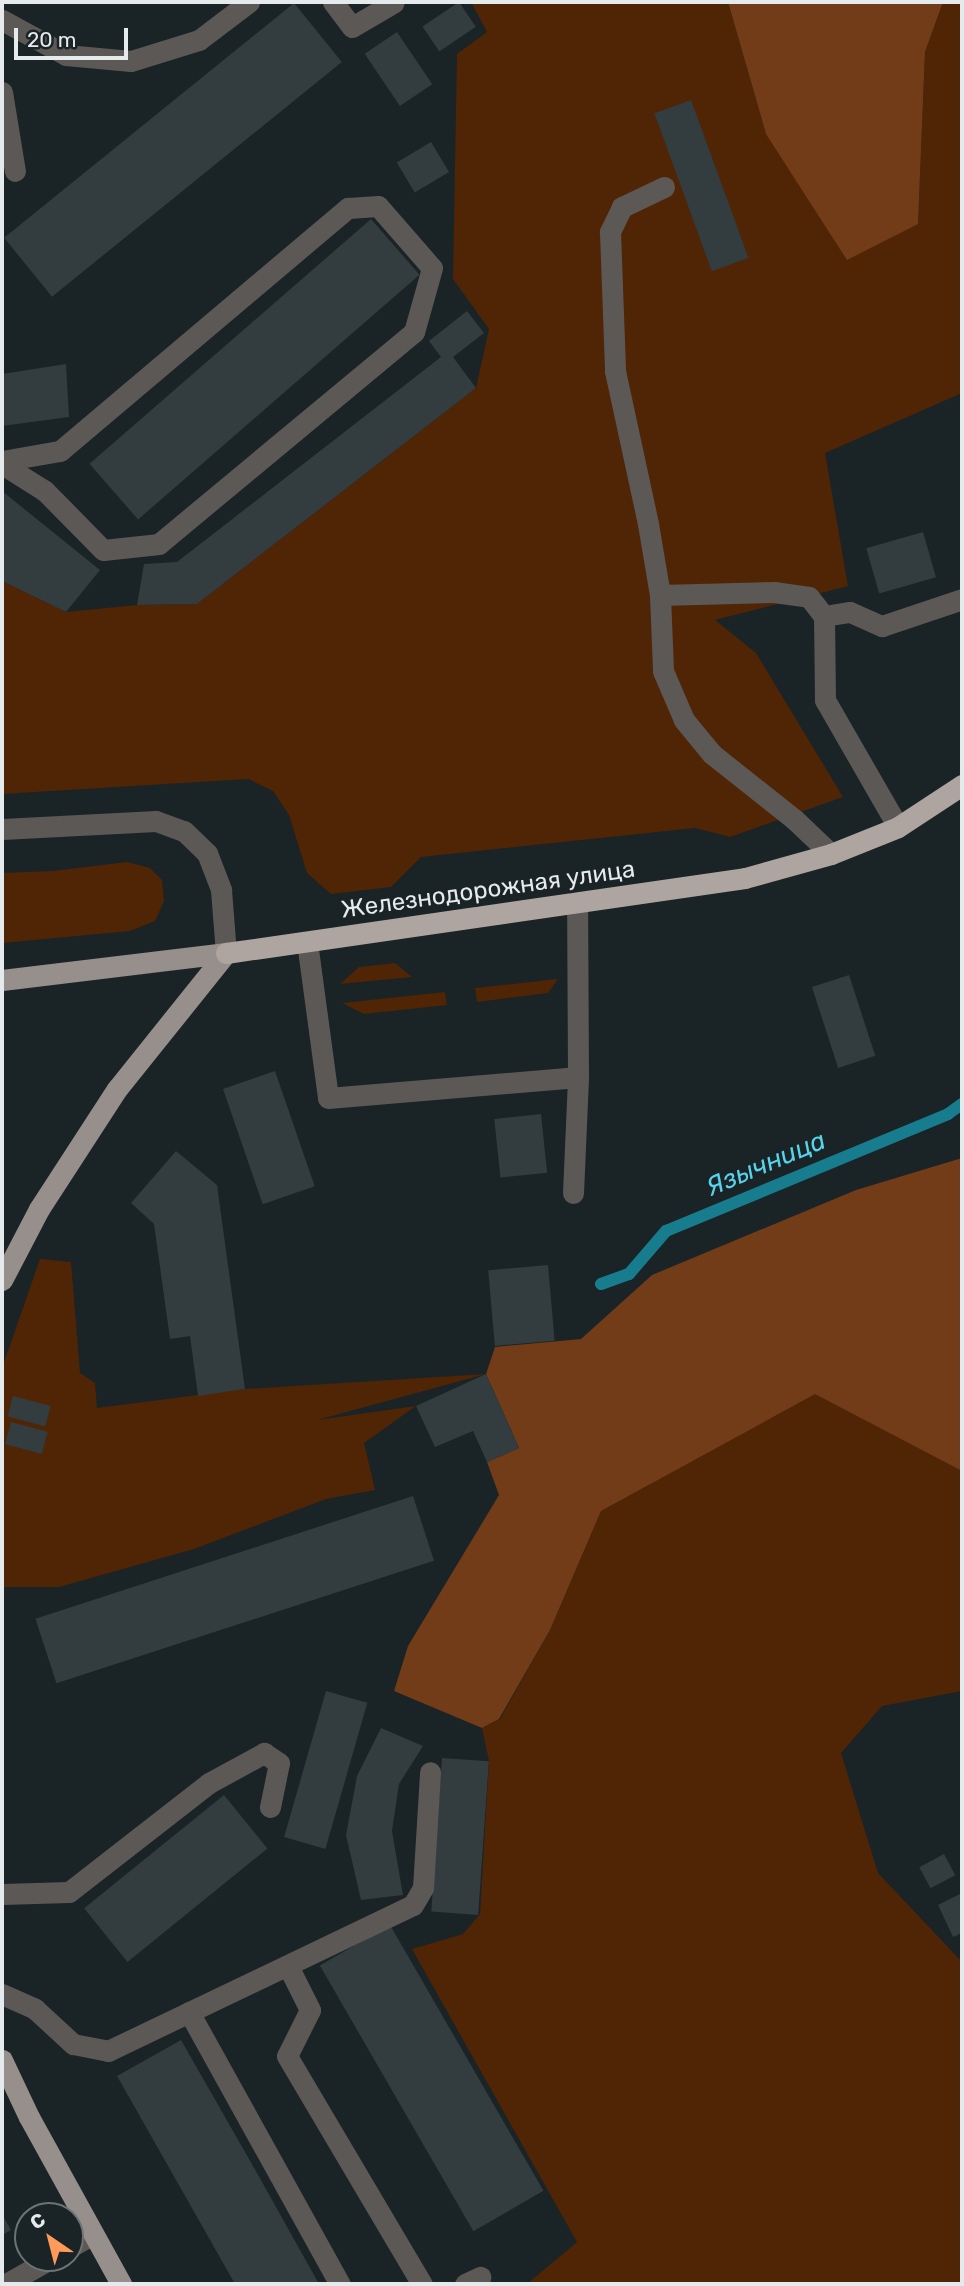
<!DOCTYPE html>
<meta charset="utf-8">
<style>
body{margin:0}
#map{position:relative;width:964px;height:2286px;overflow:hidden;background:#1a2325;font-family:Rubik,sans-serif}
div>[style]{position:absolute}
.green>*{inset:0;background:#4f2505}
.forest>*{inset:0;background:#713c17}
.stream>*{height:12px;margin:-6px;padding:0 6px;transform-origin:6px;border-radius:6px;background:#177d8e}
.building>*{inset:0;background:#333c3e;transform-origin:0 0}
.minor>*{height:21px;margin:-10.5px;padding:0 10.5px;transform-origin:10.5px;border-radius:10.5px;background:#5c5856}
.major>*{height:21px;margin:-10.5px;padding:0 10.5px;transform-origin:10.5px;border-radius:10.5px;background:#978f8b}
.highway>*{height:21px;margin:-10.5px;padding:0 10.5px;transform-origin:10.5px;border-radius:10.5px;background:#aea5a0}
span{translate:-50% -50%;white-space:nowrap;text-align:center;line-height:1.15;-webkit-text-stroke:6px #1a2325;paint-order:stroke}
.street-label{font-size:24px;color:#e5eaec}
.water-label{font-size:26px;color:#56d3ea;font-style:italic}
.frame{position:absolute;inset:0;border:4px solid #e5eaec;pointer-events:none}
.north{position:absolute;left:14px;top:2202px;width:70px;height:70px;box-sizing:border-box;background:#1a2325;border:2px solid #6b7375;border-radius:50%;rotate:325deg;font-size:19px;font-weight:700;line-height:28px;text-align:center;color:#e5eaec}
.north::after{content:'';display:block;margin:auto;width:24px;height:32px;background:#ff9b5a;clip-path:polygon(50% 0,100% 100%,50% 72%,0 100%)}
.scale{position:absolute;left:14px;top:28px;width:114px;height:32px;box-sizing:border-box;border:4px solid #e5eaec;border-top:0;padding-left:9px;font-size:21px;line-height:24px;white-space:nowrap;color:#e5eaec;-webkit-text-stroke:5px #1a2325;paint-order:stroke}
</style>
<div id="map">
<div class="green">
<div style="clip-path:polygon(471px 2px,728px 2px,766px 134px,918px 224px,925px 52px,943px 2px,962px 2px,962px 393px,825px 453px,848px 586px,715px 620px,756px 653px,843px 797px,730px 837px,695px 828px,421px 857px,391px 887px,331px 894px,307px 873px,289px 815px,273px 791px,248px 779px,2px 794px,2px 581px,66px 612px,137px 605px,197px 604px,476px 388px,489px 329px,453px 279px,457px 54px,487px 32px)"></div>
<div style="clip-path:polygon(127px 862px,150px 868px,162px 880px,164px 901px,155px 921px,130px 931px,2px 943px,2px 873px,53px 871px)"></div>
<div style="clip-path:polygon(395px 963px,412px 977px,340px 984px,359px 967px)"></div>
<div style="clip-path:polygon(558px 979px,548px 993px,477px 1002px,475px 988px)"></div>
<div style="clip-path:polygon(445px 992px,447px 1005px,364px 1014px,342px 1003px)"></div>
<div style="clip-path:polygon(40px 1259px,71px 1262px,80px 1373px,95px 1383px,97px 1408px,245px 1389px,486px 1374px,317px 1420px,416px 1406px,364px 1443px,375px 1490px,326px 1499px,194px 1549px,59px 1587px,2px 1587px,2px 1368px)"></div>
<div style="clip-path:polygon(815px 1393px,962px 1471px,962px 1691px,882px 1706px,841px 1753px,878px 1873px,962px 1962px,962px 2284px,527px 2284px,577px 2242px,412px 1949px,463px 1934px,480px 1914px,489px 1761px,482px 1728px,500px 1719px,550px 1630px,601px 1511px)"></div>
</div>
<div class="forest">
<div style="clip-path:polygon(728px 2px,943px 2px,925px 52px,918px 224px,847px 260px,766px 134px)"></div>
<div style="clip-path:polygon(962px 1158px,962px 1471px,815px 1394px,601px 1511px,550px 1630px,499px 1719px,482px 1728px,394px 1691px,408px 1646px,499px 1495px,487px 1462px,519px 1448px,486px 1374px,495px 1347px,581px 1339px,652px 1275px,856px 1190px)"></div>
</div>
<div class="stream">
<div style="left:601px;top:1284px;width:30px;rotate:-20deg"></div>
<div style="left:629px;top:1274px;width:57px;rotate:-49.3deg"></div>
<div style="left:666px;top:1231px;width:305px;rotate:-22.5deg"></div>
<div style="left:948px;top:1114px;width:17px;rotate:-36deg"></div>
</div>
<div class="building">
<div style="left:459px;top:2px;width:30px;height:44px;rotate:56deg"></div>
<div style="left:294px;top:3px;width:76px;height:373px;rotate:51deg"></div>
<div style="left:397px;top:32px;width:63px;height:39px;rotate:56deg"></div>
<div style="left:691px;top:100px;width:168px;height:39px;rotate:70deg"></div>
<div style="left:431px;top:142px;width:35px;height:40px;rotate:59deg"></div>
<div style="left:371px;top:219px;width:74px;height:373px;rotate:49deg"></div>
<div style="clip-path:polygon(467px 311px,484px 333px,453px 357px,476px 388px,197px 604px,137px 605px,144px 564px,177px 562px,441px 357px,429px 341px)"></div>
<div style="clip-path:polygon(66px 364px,69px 417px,2px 426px,2px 374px)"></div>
<div style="clip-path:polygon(2px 491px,100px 570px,66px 612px,2px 581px)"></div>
<div style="left:923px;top:532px;width:47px;height:59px;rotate:74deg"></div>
<div style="left:849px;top:975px;width:85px;height:39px;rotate:72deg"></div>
<div style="left:275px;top:1071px;width:122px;height:55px;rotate:71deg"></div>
<div style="left:541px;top:1114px;width:59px;height:47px;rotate:84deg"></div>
<div style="clip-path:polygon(176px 1151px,217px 1185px,245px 1389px,198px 1396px,190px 1336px,170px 1339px,154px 1224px,131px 1203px)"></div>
<div style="left:548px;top:1265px;width:76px;height:60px;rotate:85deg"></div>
<div style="clip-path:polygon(486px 1374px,519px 1448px,487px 1462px,473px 1431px,435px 1447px,416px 1406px)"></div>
<div style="left:13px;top:1396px;width:39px;height:21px;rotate:15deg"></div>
<div style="left:11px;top:1422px;width:38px;height:23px;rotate:15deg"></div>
<div style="left:413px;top:1496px;width:68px;height:397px;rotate:72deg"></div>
<div style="left:326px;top:1691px;width:43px;height:152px;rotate:16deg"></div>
<div style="clip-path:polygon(381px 1728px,423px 1746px,399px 1784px,392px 1831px,403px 1895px,361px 1900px,346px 1835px,357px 1776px)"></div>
<div style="left:442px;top:1758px;width:47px;height:154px;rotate:4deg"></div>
<div style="left:224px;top:1795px;width:69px;height:180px;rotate:51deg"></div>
<div style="left:944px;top:1854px;width:24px;height:28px;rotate:62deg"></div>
<div style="clip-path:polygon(962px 1893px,962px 1933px,953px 1937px,938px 1905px)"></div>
<div style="left:390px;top:1925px;width:307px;height:81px;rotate:60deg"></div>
<div style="clip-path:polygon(181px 2040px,257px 2173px,319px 2284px,235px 2284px,117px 2076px)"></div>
<div style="clip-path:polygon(2px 2214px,11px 2230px,2px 2235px)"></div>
</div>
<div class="minor">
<div style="left:333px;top:2px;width:31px;rotate:53deg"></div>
<div style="left:352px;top:27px;width:48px;rotate:-30.3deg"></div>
<div style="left:2px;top:20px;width:73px;rotate:28.7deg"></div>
<div style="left:66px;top:55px;width:65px;rotate:5.3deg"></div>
<div style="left:131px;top:61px;width:71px;rotate:-17.2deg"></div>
<div style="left:199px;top:40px;width:63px;rotate:-37.2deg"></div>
<div style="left:2px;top:92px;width:80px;rotate:80.7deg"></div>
<div style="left:664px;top:187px;width:47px;rotate:154.5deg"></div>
<div style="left:622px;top:207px;width:28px;rotate:116deg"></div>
<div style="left:610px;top:232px;width:139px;rotate:87.9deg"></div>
<div style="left:615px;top:371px;width:157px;rotate:77.8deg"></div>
<div style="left:648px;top:524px;width:72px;rotate:80.4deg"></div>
<div style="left:660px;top:595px;width:76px;rotate:87.7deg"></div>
<div style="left:663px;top:671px;width:53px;rotate:66.8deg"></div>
<div style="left:684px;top:720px;width:44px;rotate:50.5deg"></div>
<div style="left:712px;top:754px;width:105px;rotate:38.4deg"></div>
<div style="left:794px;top:819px;width:51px;rotate:43.4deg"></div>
<div style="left:2px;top:461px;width:59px;rotate:-9.8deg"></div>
<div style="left:60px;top:451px;width:377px;rotate:-40.2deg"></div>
<div style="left:348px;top:208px;width:30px;rotate:-4deg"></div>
<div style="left:378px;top:206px;width:82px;rotate:48.9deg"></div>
<div style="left:432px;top:268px;width:66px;rotate:105.7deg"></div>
<div style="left:414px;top:332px;width:332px;rotate:140.3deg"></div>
<div style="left:159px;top:544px;width:56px;rotate:173.9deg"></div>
<div style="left:103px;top:550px;width:83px;rotate:-134.5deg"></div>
<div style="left:45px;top:491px;width:51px;rotate:-147.9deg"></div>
<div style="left:660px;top:595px;width:114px;rotate:-1.5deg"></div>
<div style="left:774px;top:592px;width:35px;rotate:8deg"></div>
<div style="left:809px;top:597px;width:24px;rotate:52deg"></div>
<div style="left:824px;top:616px;width:26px;rotate:-9deg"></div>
<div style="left:850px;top:612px;width:35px;rotate:24deg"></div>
<div style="left:882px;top:626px;width:84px;rotate:-18.6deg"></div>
<div style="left:824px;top:616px;width:84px;rotate:89.3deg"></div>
<div style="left:825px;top:700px;width:146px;rotate:60.1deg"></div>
<div style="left:2px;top:829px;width:154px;rotate:-3deg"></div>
<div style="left:156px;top:821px;width:30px;rotate:20deg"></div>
<div style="left:184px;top:831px;width:32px;rotate:44deg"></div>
<div style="left:207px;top:853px;width:40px;rotate:69deg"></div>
<div style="left:221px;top:890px;width:63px;rotate:85.5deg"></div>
<div style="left:307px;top:942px;width:157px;rotate:82.3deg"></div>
<div style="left:328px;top:1098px;width:251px;rotate:-4.8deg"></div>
<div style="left:578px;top:1077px;width:173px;rotate:-90.3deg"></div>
<div style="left:573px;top:1193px;width:116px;rotate:-87.5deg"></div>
<div style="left:2px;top:1894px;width:67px;rotate:-1.7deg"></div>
<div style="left:69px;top:1892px;width:177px;rotate:-37.9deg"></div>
<div style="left:209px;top:1783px;width:63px;rotate:-28.6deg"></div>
<div style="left:264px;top:1753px;width:18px;rotate:34deg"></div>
<div style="left:279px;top:1763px;width:45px;rotate:101.6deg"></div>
<div style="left:288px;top:1966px;width:49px;rotate:63.4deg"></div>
<div style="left:310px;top:2010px;width:51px;rotate:116.6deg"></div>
<div style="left:287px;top:2056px;width:265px;rotate:59.4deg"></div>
<div style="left:2px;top:1994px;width:36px;rotate:24deg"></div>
<div style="left:35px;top:2009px;width:52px;rotate:42.6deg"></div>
<div style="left:73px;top:2044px;width:36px;rotate:11deg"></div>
<div style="left:108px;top:2051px;width:338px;rotate:-25.6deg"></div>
<div style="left:413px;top:1905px;width:20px;rotate:-60deg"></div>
<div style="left:423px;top:1888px;width:116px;rotate:-86.5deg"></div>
<div style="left:189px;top:2012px;width:311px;rotate:61deg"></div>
<div style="left:70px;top:2247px;width:26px;rotate:-29deg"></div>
<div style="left:6px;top:2284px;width:53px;rotate:-29.5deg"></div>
<div style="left:465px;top:2284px;width:17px;rotate:-25deg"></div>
</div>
<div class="major">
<div style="left:2px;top:980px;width:226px;rotate:-6.9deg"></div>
<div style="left:2px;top:1280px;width:80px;rotate:-62.5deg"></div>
<div style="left:39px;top:1209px;width:143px;rotate:-57deg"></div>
<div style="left:117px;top:1089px;width:174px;rotate:-51.3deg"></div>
<div style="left:2px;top:2060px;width:63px;rotate:64.7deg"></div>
<div style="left:29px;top:2117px;width:191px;rotate:61.1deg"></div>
</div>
<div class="highway">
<div style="left:226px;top:953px;width:524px;rotate:-8.22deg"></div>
<div style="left:745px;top:878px;width:89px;rotate:-15.6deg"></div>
<div style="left:831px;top:854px;width:72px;rotate:-21.9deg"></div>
<div style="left:898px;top:827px;width:77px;rotate:-33.3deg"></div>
</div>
<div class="street-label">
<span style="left:488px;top:890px;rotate:-8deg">Железнодорожная улица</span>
</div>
<div class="water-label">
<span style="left:766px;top:1164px;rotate:-23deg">Язычница</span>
</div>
<div class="frame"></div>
<div class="north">С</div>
<div class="scale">20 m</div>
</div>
